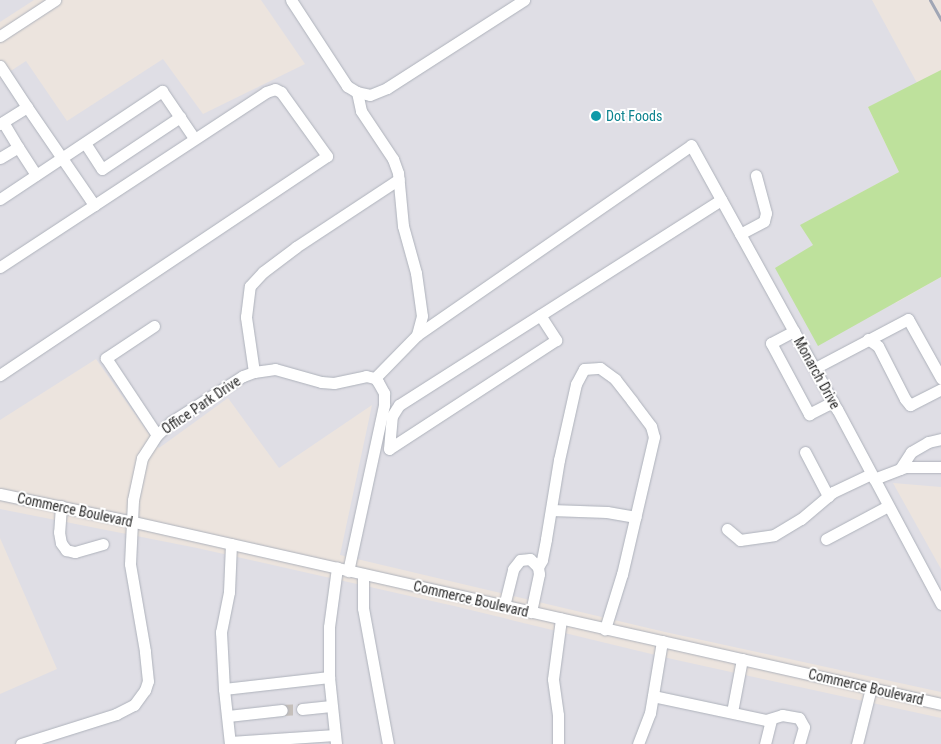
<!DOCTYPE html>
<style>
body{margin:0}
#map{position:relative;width:941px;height:744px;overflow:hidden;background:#ece4de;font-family:"Roboto Condensed",sans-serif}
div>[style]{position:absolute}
.industrial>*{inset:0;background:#dfdee5}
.green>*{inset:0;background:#bee19c}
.minor-tunnel>*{height:11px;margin-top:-5.5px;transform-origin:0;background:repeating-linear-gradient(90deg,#c5bfba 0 11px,transparent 0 16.5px)}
.roads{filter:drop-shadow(0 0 1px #aeb2bb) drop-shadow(0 0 1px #aeb2bb)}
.minor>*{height:11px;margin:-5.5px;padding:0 5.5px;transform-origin:5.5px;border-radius:5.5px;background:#fff}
.rail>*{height:3px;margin:-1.5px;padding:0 1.5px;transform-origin:1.5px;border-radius:1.5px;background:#a0a6b5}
.dots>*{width:14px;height:14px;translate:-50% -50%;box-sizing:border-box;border:2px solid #fff;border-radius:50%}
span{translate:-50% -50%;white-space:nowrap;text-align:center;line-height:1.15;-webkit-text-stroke:4px #fff;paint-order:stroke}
.culture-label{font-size:14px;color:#0d838f}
.left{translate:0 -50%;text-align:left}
.street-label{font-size:14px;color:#2b2b2b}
</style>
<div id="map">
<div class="industrial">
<div style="clip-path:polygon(0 0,34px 0,0 22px)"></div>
<div style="clip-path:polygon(261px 0,872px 0,917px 83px,868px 107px,899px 172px,801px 225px,813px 245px,896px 303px,941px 277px,941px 487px,893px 483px,941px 569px,941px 692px,665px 632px,340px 555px,372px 405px,279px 468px,228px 398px,159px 448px,96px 359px,0 420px,0 78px,26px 61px,67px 121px,163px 59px,203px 114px,305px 64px)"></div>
<div style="clip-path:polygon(0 509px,197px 548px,454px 606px,672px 659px,941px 718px,941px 744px,0 744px,0 694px,57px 669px,0 538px)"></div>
</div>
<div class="green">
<div style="clip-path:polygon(941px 70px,941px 277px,818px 346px,775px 268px,813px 245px,800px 225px,899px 172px,868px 107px)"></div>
</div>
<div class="minor-tunnel">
<div style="left:282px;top:710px;width:20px;rotate:-3deg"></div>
</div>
<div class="roads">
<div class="minor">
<div style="left:291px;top:0;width:103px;rotate:56.9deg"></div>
<div style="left:347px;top:86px;width:12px;rotate:31deg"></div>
<div style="left:357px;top:92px;width:13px;rotate:13deg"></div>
<div style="left:370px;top:95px;width:18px;rotate:-22deg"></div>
<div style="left:387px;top:88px;width:163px;rotate:-32.7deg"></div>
<div style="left:0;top:36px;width:66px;rotate:-33.2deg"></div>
<div style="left:0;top:66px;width:49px;rotate:56.6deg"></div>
<div style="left:27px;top:107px;width:32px;rotate:148deg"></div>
<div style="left:357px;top:92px;width:19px;rotate:78deg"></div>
<div style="left:361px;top:111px;width:58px;rotate:56.3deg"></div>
<div style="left:393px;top:159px;width:15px;rotate:70deg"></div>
<div style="left:398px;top:173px;width:53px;rotate:84.6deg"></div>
<div style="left:403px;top:226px;width:49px;rotate:74.5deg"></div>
<div style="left:416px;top:273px;width:43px;rotate:82.1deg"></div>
<div style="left:422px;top:316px;width:20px;rotate:105deg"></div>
<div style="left:417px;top:335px;width:60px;rotate:134.3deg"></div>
<div style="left:27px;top:107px;width:119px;rotate:55.6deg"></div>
<div style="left:85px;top:143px;width:31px;rotate:57deg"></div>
<div style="left:102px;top:169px;width:94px;rotate:-33.7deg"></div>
<div style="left:18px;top:147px;width:33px;rotate:57deg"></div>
<div style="left:0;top:158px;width:21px;rotate:-31deg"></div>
<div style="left:18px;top:147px;width:29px;rotate:-121deg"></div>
<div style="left:0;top:199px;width:195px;rotate:-33.7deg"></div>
<div style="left:162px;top:91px;width:57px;rotate:55.8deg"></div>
<div style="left:740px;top:234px;width:27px;rotate:-28deg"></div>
<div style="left:764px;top:221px;width:8px;rotate:-76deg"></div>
<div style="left:766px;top:213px;width:39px;rotate:-105deg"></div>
<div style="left:0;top:267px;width:318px;rotate:-33.3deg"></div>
<div style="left:266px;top:92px;width:9px;rotate:-18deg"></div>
<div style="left:275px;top:89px;width:7px;rotate:27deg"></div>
<div style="left:281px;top:92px;width:79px;rotate:54.3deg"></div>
<div style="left:327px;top:156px;width:394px;rotate:146.2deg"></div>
<div style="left:540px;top:315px;width:30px;rotate:57deg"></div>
<div style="left:556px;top:340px;width:199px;rotate:146.9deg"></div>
<div style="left:389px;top:449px;width:33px;rotate:-85deg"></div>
<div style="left:392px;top:416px;width:13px;rotate:-58deg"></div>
<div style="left:399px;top:405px;width:382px;rotate:-32.5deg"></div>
<div style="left:154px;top:326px;width:58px;rotate:146.3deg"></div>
<div style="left:106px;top:358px;width:92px;rotate:56.5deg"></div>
<div style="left:794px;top:331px;width:26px;rotate:152deg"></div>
<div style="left:771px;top:343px;width:81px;rotate:61.8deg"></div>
<div style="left:809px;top:414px;width:27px;rotate:-27deg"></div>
<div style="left:417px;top:335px;width:333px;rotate:-34.7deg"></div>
<div style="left:691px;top:145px;width:302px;rotate:61.1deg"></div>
<div style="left:837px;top:409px;width:221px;rotate:61.9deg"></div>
<div style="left:868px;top:339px;width:12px;rotate:35deg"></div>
<div style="left:878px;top:346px;width:59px;rotate:63deg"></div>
<div style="left:905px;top:399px;width:8px;rotate:50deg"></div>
<div style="left:910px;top:405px;width:35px;rotate:-27deg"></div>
<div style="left:815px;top:368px;width:105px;rotate:-27.8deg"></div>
<div style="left:908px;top:319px;width:68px;rotate:60.8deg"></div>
<div style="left:254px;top:372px;width:56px;rotate:-98.3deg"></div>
<div style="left:246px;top:317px;width:31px;rotate:-83deg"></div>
<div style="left:250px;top:286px;width:19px;rotate:-47deg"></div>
<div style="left:263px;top:272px;width:41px;rotate:-37.1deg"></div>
<div style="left:296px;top:247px;width:123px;rotate:-33.4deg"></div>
<div style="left:805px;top:452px;width:50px;rotate:62.4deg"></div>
<div style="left:900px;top:469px;width:20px;rotate:-57deg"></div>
<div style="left:911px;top:452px;width:20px;rotate:-30deg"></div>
<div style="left:928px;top:442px;width:13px;rotate:-13deg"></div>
<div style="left:874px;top:479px;width:34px;rotate:-21deg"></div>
<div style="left:906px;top:467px;width:35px"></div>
<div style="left:0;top:494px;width:137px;rotate:11.8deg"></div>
<div style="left:134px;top:522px;width:827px;rotate:12.71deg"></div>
<div style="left:61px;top:506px;width:26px;rotate:94deg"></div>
<div style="left:59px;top:532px;width:11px;rotate:80deg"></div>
<div style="left:61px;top:543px;width:9px;rotate:54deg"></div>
<div style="left:66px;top:550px;width:9px;rotate:13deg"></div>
<div style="left:75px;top:552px;width:29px;rotate:-16deg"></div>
<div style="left:551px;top:510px;width:56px;rotate:2deg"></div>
<div style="left:607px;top:512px;width:29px;rotate:10deg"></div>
<div style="left:727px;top:529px;width:17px;rotate:40deg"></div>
<div style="left:740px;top:540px;width:34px;rotate:-8deg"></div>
<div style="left:774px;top:535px;width:31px;rotate:-31deg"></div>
<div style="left:801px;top:519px;width:42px;rotate:-40.2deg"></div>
<div style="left:833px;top:492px;width:42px;rotate:-25.3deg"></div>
<div style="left:826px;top:539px;width:70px;rotate:-28deg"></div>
<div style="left:231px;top:544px;width:48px;rotate:92.4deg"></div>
<div style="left:229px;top:592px;width:41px;rotate:101.3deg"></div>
<div style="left:221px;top:632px;width:57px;rotate:87deg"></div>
<div style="left:224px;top:689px;width:106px;rotate:-6.5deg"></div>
<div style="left:329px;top:677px;width:50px;rotate:-90deg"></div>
<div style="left:329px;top:627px;width:60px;rotate:-82.3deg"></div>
<div style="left:538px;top:567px;width:8px;rotate:-60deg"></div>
<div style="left:542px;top:560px;width:21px;rotate:-79deg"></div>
<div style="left:546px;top:539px;width:80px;rotate:-80.7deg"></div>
<div style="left:559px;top:460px;width:78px;rotate:-77.4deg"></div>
<div style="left:576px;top:384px;width:17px;rotate:-62deg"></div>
<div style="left:584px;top:369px;width:16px;rotate:-4deg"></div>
<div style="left:600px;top:368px;width:19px;rotate:36deg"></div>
<div style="left:615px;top:379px;width:28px;rotate:52deg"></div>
<div style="left:632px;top:401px;width:31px;rotate:53deg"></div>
<div style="left:651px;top:426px;width:11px;rotate:75deg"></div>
<div style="left:654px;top:437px;width:141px;rotate:103.1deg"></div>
<div style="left:622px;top:574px;width:58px;rotate:107.2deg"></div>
<div style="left:363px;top:574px;width:34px;rotate:90deg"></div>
<div style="left:363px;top:608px;width:138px;rotate:79.6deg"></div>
<div style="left:504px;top:606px;width:38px;rotate:-76deg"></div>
<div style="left:513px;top:569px;width:11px;rotate:-52deg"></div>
<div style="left:520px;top:560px;width:10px;rotate:-6deg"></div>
<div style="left:530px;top:559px;width:11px;rotate:45deg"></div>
<div style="left:538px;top:567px;width:7px;rotate:82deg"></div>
<div style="left:539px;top:574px;width:39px;rotate:102deg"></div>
<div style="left:329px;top:677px;width:67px;rotate:84deg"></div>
<div style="left:224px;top:689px;width:55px;rotate:83.8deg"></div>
<div style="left:653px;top:696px;width:116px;rotate:12deg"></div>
<div style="left:766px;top:720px;width:17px;rotate:-17deg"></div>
<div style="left:782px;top:715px;width:17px;rotate:10deg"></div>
<div style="left:799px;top:718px;width:10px;rotate:61deg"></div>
<div style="left:804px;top:727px;width:18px;rotate:106deg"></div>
<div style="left:302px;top:709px;width:29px;rotate:-6deg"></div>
<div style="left:732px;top:712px;width:54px;rotate:-79.3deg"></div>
<div style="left:228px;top:716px;width:54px;rotate:-6.3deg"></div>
<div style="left:230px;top:742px;width:105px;rotate:-3.8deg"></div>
<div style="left:21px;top:744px;width:100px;rotate:-17.5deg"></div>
<div style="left:116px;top:714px;width:20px;rotate:-27deg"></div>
<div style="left:134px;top:705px;width:19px;rotate:-54deg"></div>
<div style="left:145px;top:690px;width:9px;rotate:-72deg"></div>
<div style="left:148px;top:681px;width:30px;rotate:-96deg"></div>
<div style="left:145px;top:651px;width:88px;rotate:-99.8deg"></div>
<div style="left:130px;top:564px;width:64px;rotate:-87.3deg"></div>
<div style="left:133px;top:500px;width:43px;rotate:-77.9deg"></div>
<div style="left:142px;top:458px;width:27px;rotate:-57deg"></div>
<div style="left:157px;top:435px;width:19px;rotate:-43deg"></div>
<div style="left:171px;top:422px;width:85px;rotate:-32.6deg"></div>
<div style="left:243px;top:376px;width:12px;rotate:-20deg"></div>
<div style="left:254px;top:372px;width:21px;rotate:-8deg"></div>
<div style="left:275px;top:369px;width:48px;rotate:15.8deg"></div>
<div style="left:321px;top:382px;width:13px;rotate:4deg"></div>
<div style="left:334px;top:383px;width:33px;rotate:-12deg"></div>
<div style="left:366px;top:376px;width:9px;rotate:13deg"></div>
<div style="left:375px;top:378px;width:5px;rotate:53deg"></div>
<div style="left:378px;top:382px;width:13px;rotate:61deg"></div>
<div style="left:384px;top:393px;width:12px;rotate:90deg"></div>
<div style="left:384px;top:405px;width:170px;rotate:102.2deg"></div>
<div style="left:558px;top:744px;width:29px;rotate:-90deg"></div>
<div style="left:558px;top:715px;width:36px;rotate:-98deg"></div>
<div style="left:553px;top:679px;width:61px;rotate:-82.4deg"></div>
<div style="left:638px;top:744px;width:33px;rotate:-69deg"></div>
<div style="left:650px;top:713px;width:73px;rotate:-80.5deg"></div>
<div style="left:765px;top:744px;width:25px;rotate:-76deg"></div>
<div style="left:857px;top:744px;width:58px;rotate:-76deg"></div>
</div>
</div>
<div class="rail">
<div style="left:930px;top:0;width:23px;rotate:61deg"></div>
</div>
<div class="dots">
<div style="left:596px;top:116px;background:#0f9aa8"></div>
</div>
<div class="culture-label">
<span class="left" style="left:606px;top:116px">Dot Foods</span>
</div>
<div class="street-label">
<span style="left:817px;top:373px;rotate:61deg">Monarch Drive</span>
<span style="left:201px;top:405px;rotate:-34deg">Office Park Drive</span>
<span style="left:75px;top:510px;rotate:12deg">Commerce Boulevard</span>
<span style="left:471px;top:599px;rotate:13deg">Commerce Boulevard</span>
<span style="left:866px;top:687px;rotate:13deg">Commerce Boulevard</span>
</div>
</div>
